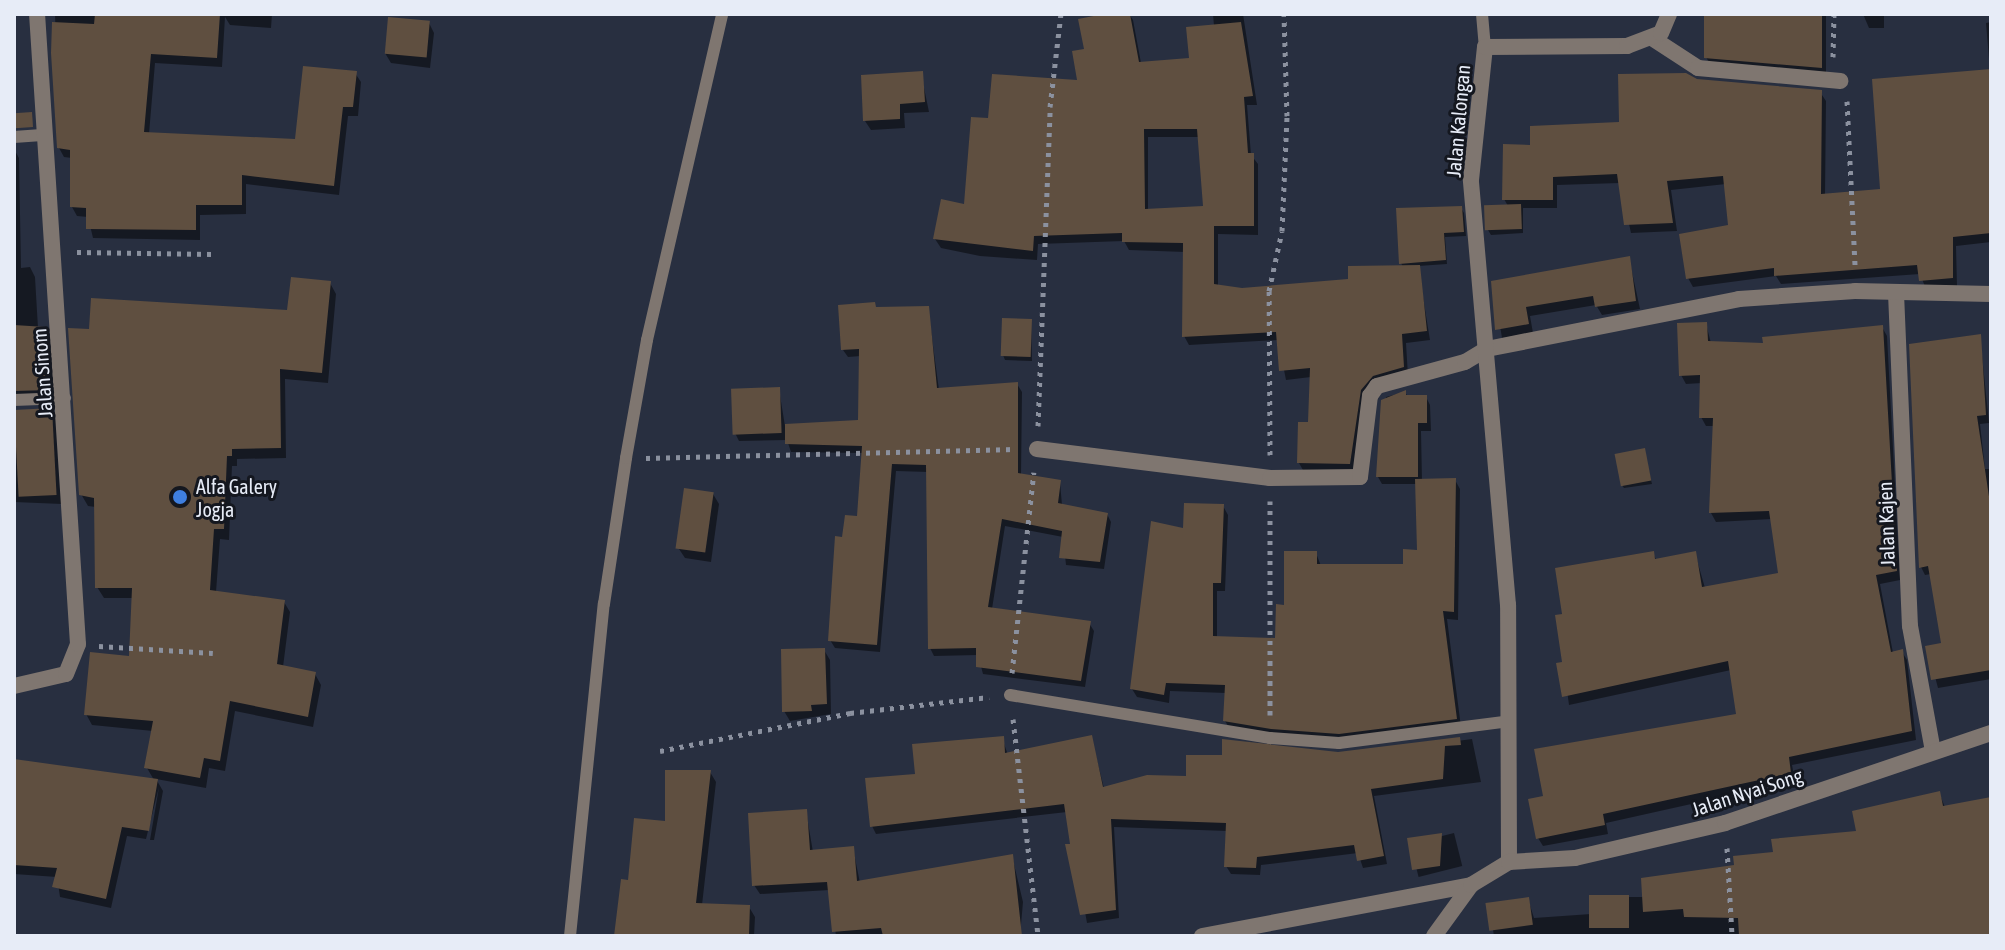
<!DOCTYPE html>
<style>
body{margin:0}
#map{position:relative;width:2005px;height:950px;overflow:hidden;background:#282f40;font-family:"Asap Condensed",sans-serif}
div>[style]{position:absolute}
.shadow>*{inset:0;background:#0007;transform-origin:0 0}
.building>*{inset:0;background:#5f4f40;transform-origin:0 0}
.path>*{height:5px;margin-top:-2.5px;transform-origin:0;background:repeating-linear-gradient(90deg,#8b919f 0 4px,transparent 0 10px)}
.service>*{height:12px;margin:-6px;padding:0 6px;transform-origin:6px;border-radius:6px;background:#7f7670}
.minor>*{height:16px;margin:-8px;padding:0 8px;transform-origin:8px;border-radius:8px;background:#7f7670}
.dots>*{width:22px;height:22px;translate:-50% -50%;box-sizing:border-box;border:4px solid #14171f;border-radius:50%}
span{translate:-50% -50%;white-space:nowrap;text-align:center;line-height:1.15;-webkit-text-stroke:6px #14171f;paint-order:stroke}
.street-label{font-size:20px;color:#e7ecf7}
.poi-label{font-size:20px;color:#e7ecf7}
.left{translate:0 -50%;text-align:left}
.frame{position:absolute;inset:0;border:16px solid #e7ecf7;pointer-events:none}
</style>
<div id="map">
<div class="shadow">
<div style="clip-path:polygon(55px 14px,272px 14px,271px 28px,230px 25px,225px 17px,222px 67px,155px 63px,149px 134px,297px 141px,355px 73px,361px 82px,358px 116px,348px 116px,339px 195px,246px 184px,246px 214px,200px 215px,200px 240px,93px 238px,88px 217px,77px 216px,72px 207px,72px 158px,64px 157px,59px 148px)"></div>
<div style="clip-path:polygon(evenodd,1115px 14px,1129px 14px,1133px 20px,1141px 63px,1192px 60px,1214px 26px,1213px 14px,1243px 14px,1257px 105px,1247px 105px,1251px 155px,1258px 164px,1258px 235px,1218px 234px,1218px 287px,1242px 290px,1350px 281px,1403px 267px,1401px 263px,1461px 208px,1464px 213px,1466px 236px,1445px 237px,1447px 264px,1418px 266px,1430px 340px,1406px 343px,1408px 376px,1378px 384px,1355px 473px,1304px 472px,1299px 463px,1310px 424px,1311px 377px,1286px 380px,1278px 340px,1189px 345px,1184px 336px,1185px 252px,1129px 250px,1124px 241px,1038px 244px,1037px 260px,980px 256px,941px 248px,935px 239px,965px 206px,990px 120px,1080px 82px,1086px 50px,1115px 14px,1148px 137px,1200px 137px,1205px 208px,1148px 211px,1148px 137px)"></div>
<div style="clip-path:polygon(1719px 14px,1826px 14px,1826px 75px,1711px 66px,1706px 57px)"></div>
<div style="clip-path:polygon(1863px 14px,1884px 14px,1884px 28px,1869px 28px)"></div>
<div style="clip-path:polygon(1991px 22px,1991px 242px,1956px 246px,1957px 286px,1926px 289px,1920px 274px,1781px 284px,1776px 276px,1693px 287px,1688px 278px,1730px 227px,1726px 184px,1671px 190px,1677px 231px,1631px 233px,1620px 183px,1557px 185px,1557px 208px,1523px 208px,1523px 233px,1491px 235px,1488px 230px,1508px 206px,1504px 199px,1532px 147px,1621px 124px,1696px 81px,1820px 92px,1826px 101px,1825px 196px,1882px 191px,1990px 71px,1986px 23px)"></div>
<div style="clip-path:polygon(429px 23px,434px 33px,430px 68px,391px 63px,385px 53px)"></div>
<div style="clip-path:polygon(921px 73px,929px 112px,904px 113px,905px 128px,871px 130px,865px 121px)"></div>
<div style="clip-path:polygon(14px 149px,19px 158px,21px 268px,30px 267px,35px 277px,38px 328px,45px 329px,51px 339px,55px 399px,14px 406px)"></div>
<div style="clip-path:polygon(1629px 258px,1640px 309px,1602px 315px,1596px 305px,1530px 316px,1533px 333px,1502px 338px,1493px 283px)"></div>
<div style="clip-path:polygon(330px 283px,336px 294px,328px 383px,285px 379px,286px 458px,237px 459px,237px 466px,232px 466px,229px 540px,220px 539px,216px 592px,284px 602px,290px 612px,283px 667px,315px 674px,321px 685px,313px 727px,235px 711px,225px 771px,209px 768px,206px 788px,156px 779px,163px 791px,154px 840px,150px 840px,159px 787px,146px 839px,127px 836px,111px 908px,60px 897px,57px 877px,14px 874px,14px 761px,154px 780px,147px 768px,153px 731px,92px 725px,86px 714px,131px 658px,133px 598px,104px 598px,97px 587px,96px 507px,88px 506px,81px 494px,91px 331px,289px 312px)"></div>
<div style="clip-path:polygon(928px 308px,939px 390px,1017px 384px,1022px 392px,1021px 476px,1060px 482px,1062px 505px,1107px 514px,1111px 522px,1104px 569px,1066px 565px,1063px 537px,1005px 526px,992px 609px,1089px 623px,1094px 631px,1085px 687px,983px 674px,978px 655px,934px 656px,930px 648px,928px 472px,896px 471px,880px 652px,835px 648px,830px 640px,844px 539px,859px 518px,864px 453px,791px 452px,787px 440px,739px 441px,735px 433px,779px 389px,785px 426px,860px 422px,861px 356px,848px 357px,843px 350px)"></div>
<div style="clip-path:polygon(1031px 321px,1032px 361px,1005px 360px,1003px 355px)"></div>
<div style="clip-path:polygon(1706px 324px,1711px 343px,1765px 345px,1882px 327px,1887px 336px,1900px 580px,1880px 584px,1893px 653px,1902px 652px,1907px 660px,1916px 740px,1792px 765px,1795px 781px,1606px 823px,1608px 834px,1543px 846px,1538px 838px,1545px 798px,1738px 716px,1731px 670px,1569px 705px,1557px 617px,1653px 554px,1657px 561px,1695px 553px,1705px 588px,1781px 574px,1772px 519px,1716px 522px,1711px 513px,1715px 426px,1706px 426px,1701px 417px,1702px 383px,1686px 384px,1681px 375px)"></div>
<div style="clip-path:polygon(1980px 336px,1989px 423px,1980px 424px,1985px 469px,1991px 469px,1991px 679px,1938px 688px,1927px 647px,1943px 644px,1931px 574px,1925px 575px,1921px 567px)"></div>
<div style="clip-path:polygon(1405px 392px,1408px 397px,1426px 397px,1430px 405px,1431px 431px,1421px 431px,1422px 481px,1455px 480px,1460px 489px,1458px 620px,1447px 619px,1461px 727px,1344px 742px,1230px 729px,1225px 721px,1226px 693px,1170px 691px,1169px 703px,1137px 697px,1132px 689px,1185px 530px,1223px 506px,1228px 515px,1225px 591px,1217px 591px,1217px 638px,1277px 640px,1286px 607px,1316px 553px,1321px 566px,1404px 566px,1419px 552px,1417px 484px,1382px 484px,1378px 477px,1386px 397px)"></div>
<div style="clip-path:polygon(50px 410px,56px 419px,62px 504px,14px 502px,14px 411px)"></div>
<div style="clip-path:polygon(1644px 450px,1652px 484px,1624px 488px,1621px 484px)"></div>
<div style="clip-path:polygon(713px 494px,719px 504px,711px 562px,685px 558px,679px 549px)"></div>
<div style="clip-path:polygon(824px 650px,830px 660px,831px 714px,790px 721px,784px 711px)"></div>
<div style="clip-path:polygon(1091px 737px,1104px 788px,1472px 739px,1481px 782px,1374px 796px,1387px 864px,1363px 868px,1358px 853px,1261px 865px,1260px 875px,1231px 874px,1226px 866px,1227px 831px,1114px 827px,1119px 918px,1087px 923px,1067px 812px,876px 834px,872px 826px,917px 775px,1002px 738px,1008px 755px)"></div>
<div style="clip-path:polygon(710px 772px,716px 782px,702px 905px,749px 907px,755px 917px,754px 936px,615px 936px,630px 882px,667px 823px)"></div>
<div style="clip-path:polygon(1939px 793px,1945px 807px,1991px 799px,1991px 936px,1494px 936px,1489px 906px,1528px 899px,1534px 918px,1591px 914px,1591px 897px,1644px 897px,1858px 832px)"></div>
<div style="clip-path:polygon(806px 811px,813px 852px,853px 848px,860px 883px,1012px 856px,1023px 902px,1020px 936px,836px 936px,830px 890px,760px 894px,754px 885px)"></div>
<div style="left:1454px;top:833px;width:34px;height:45px;rotate:76deg"></div>
</div>
<div class="building">
<div style="clip-path:polygon(95px 14px,220px 14px,217px 58px,151px 54px,144px 132px,295px 139px,303px 66px,357px 71px,353px 107px,343px 107px,334px 186px,242px 175px,242px 205px,196px 205px,196px 230px,86px 229px,86px 208px,70px 207px,70px 150px,57px 148px,51px 53px,52px 22px,94px 24px)"></div>
<div style="clip-path:polygon(evenodd,1104px 14px,1130px 14px,1139px 62px,1189px 58px,1186px 27px,1241px 22px,1253px 96px,1244px 97px,1248px 153px,1254px 153px,1254px 226px,1214px 226px,1214px 284px,1242px 288px,1348px 279px,1348px 266px,1420px 265px,1427px 331px,1402px 334px,1404px 367px,1373px 376px,1361px 390px,1350px 464px,1297px 463px,1298px 422px,1308px 422px,1310px 368px,1279px 371px,1276px 332px,1182px 337px,1183px 243px,1122px 242px,1122px 233px,1034px 236px,1033px 251px,933px 239px,941px 199px,964px 204px,971px 117px,988px 118px,992px 74px,1077px 80px,1072px 51px,1084px 49px,1078px 19px,1104px 14px,1144px 129px,1197px 129px,1203px 206px,1145px 209px,1144px 129px)"></div>
<div style="clip-path:polygon(1704px 14px,1822px 14px,1822px 68px,1704px 58px)"></div>
<div style="left:388px;top:17px;width:42px;height:37px;rotate:5deg"></div>
<div style="clip-path:polygon(1991px 69px,1991px 233px,1953px 237px,1953px 278px,1919px 281px,1917px 265px,1774px 276px,1774px 268px,1686px 279px,1679px 234px,1728px 225px,1723px 176px,1667px 181px,1673px 223px,1624px 225px,1617px 174px,1553px 177px,1553px 200px,1502px 200px,1503px 144px,1530px 145px,1530px 126px,1619px 122px,1618px 74px,1686px 73px,1697px 79px,1822px 90px,1821px 194px,1880px 189px,1872px 79px)"></div>
<div style="clip-path:polygon(923px 71px,925px 102px,900px 104px,900px 119px,863px 121px,861px 75px)"></div>
<div style="left:32px;top:112px;width:15px;height:18px;rotate:86deg"></div>
<div style="left:1521px;top:204px;width:25px;height:37px;rotate:88deg"></div>
<div style="clip-path:polygon(1462px 206px,1464px 232px,1444px 233px,1446px 260px,1399px 264px,1396px 208px)"></div>
<div style="clip-path:polygon(1630px 256px,1636px 301px,1595px 307px,1593px 296px,1526px 307px,1529px 324px,1495px 330px,1491px 281px)"></div>
<div style="clip-path:polygon(291px 277px,331px 281px,322px 373px,280px 369px,281px 448px,232px 449px,232px 456px,227px 456px,224px 529px,214px 529px,210px 590px,285px 600px,277px 664px,316px 672px,308px 717px,230px 701px,220px 761px,204px 758px,200px 778px,144px 768px,153px 721px,84px 715px,90px 652px,129px 656px,132px 588px,95px 588px,94px 498px,79px 495px,68px 328px,89px 329px,91px 298px,287px 310px)"></div>
<div style="clip-path:polygon(875px 302px,876px 307px,929px 306px,937px 388px,1018px 382px,1018px 473px,1061px 480px,1058px 503px,1108px 513px,1100px 562px,1059px 558px,1062px 531px,1002px 519px,988px 607px,1091px 621px,1081px 681px,976px 667px,976px 648px,928px 649px,926px 465px,892px 464px,877px 645px,828px 641px,835px 536px,842px 537px,845px 515px,857px 516px,862px 446px,785px 444px,785px 424px,858px 420px,859px 349px,841px 350px,838px 305px)"></div>
<div style="left:1002px;top:318px;width:30px;height:38px;rotate:2deg"></div>
<div style="clip-path:polygon(1707px 322px,1708px 341px,1763px 343px,1762px 337px,1883px 325px,1897px 571px,1876px 575px,1891px 652px,1903px 649px,1912px 731px,1789px 757px,1791px 773px,1603px 814px,1605px 825px,1536px 839px,1528px 799px,1543px 796px,1534px 749px,1736px 714px,1728px 661px,1562px 697px,1556px 663px,1562px 662px,1555px 615px,1562px 614px,1555px 568px,1654px 551px,1655px 559px,1696px 551px,1702px 587px,1778px 573px,1769px 511px,1709px 513px,1713px 418px,1699px 418px,1700px 375px,1679px 376px,1677px 323px)"></div>
<div style="clip-path:polygon(14px 325px,46px 327px,50px 390px,14px 391px)"></div>
<div style="clip-path:polygon(1981px 334px,1986px 415px,1977px 416px,1991px 510px,1991px 670px,1931px 680px,1925px 646px,1941px 643px,1928px 566px,1919px 568px,1909px 344px)"></div>
<div style="left:780px;top:387px;width:46px;height:49px;rotate:88deg"></div>
<div style="clip-path:polygon(1406px 390px,1406px 395px,1427px 395px,1427px 423px,1418px 423px,1418px 477px,1376px 477px,1381px 400px)"></div>
<div style="left:52px;top:408px;width:87px;height:38px;rotate:87deg"></div>
<div style="left:1645px;top:448px;width:33px;height:31px;rotate:79deg"></div>
<div style="clip-path:polygon(1456px 478px,1454px 612px,1443px 611px,1457px 719px,1339px 734px,1271px 729px,1223px 721px,1225px 685px,1166px 683px,1164px 695px,1130px 689px,1151px 521px,1183px 528px,1184px 503px,1224px 504px,1221px 583px,1213px 583px,1213px 636px,1275px 638px,1276px 604px,1284px 605px,1284px 551px,1317px 551px,1317px 564px,1403px 564px,1403px 549px,1417px 550px,1415px 479px)"></div>
<div style="left:684px;top:488px;width:30px;height:61px;rotate:8deg"></div>
<div style="clip-path:polygon(825px 648px,827px 704px,811px 705px,812px 711px,782px 712px,781px 649px)"></div>
<div style="clip-path:polygon(1092px 735px,1103px 787px,1147px 775px,1186px 776px,1186px 755px,1222px 755px,1222px 739px,1338px 752px,1460px 737px,1461px 745px,1445px 746px,1443px 779px,1371px 789px,1384px 856px,1357px 861px,1354px 845px,1257px 857px,1256px 868px,1224px 867px,1226px 823px,1111px 819px,1116px 910px,1080px 915px,1065px 844px,1070px 844px,1064px 804px,870px 827px,865px 778px,915px 774px,912px 744px,1004px 736px,1005px 753px)"></div>
<div style="clip-path:polygon(14px 759px,158px 779px,149px 831px,122px 827px,106px 899px,52px 887px,57px 868px,14px 865px)"></div>
<div style="clip-path:polygon(665px 770px,711px 770px,696px 903px,750px 905px,749px 936px,614px 936px,621px 879px,628px 880px,634px 818px,665px 821px)"></div>
<div style="clip-path:polygon(1940px 791px,1943px 806px,1991px 797px,1991px 936px,1739px 936px,1738px 918px,1684px 917px,1683px 909px,1643px 912px,1641px 878px,1734px 865px,1733px 856px,1773px 852px,1771px 839px,1856px 831px,1852px 811px)"></div>
<div style="clip-path:polygon(807px 809px,810px 850px,854px 846px,857px 881px,1013px 854px,1022px 936px,883px 936px,881px 928px,832px 932px,827px 882px,752px 886px,748px 813px)"></div>
<div style="clip-path:polygon(1442px 833px,1440px 866px,1412px 870px,1407px 838px)"></div>
<div style="left:1589px;top:895px;width:40px;height:33px"></div>
<div style="left:1529px;top:897px;width:28px;height:44px;rotate:82deg"></div>
</div>
<div class="path">
<div style="left:1833px;top:57px;width:43px;rotate:-88.7deg"></div>
<div style="left:1847px;top:101px;width:165px;rotate:87.2deg"></div>
<div style="left:77px;top:252px;width:135px;rotate:0.8deg"></div>
<div style="left:1038px;top:426px;width:319px;rotate:-87.8deg"></div>
<div style="left:1050px;top:107px;width:94px;rotate:-83.3deg"></div>
<div style="left:1270px;top:455px;width:164px;rotate:-90.3deg"></div>
<div style="left:1269px;top:291px;width:61px;rotate:-77.8deg"></div>
<div style="left:1282px;top:231px;width:115px;rotate:-87.5deg"></div>
<div style="left:1287px;top:116px;width:102px;rotate:-91.7deg"></div>
<div style="left:646px;top:458px;width:370px;rotate:-1.4deg"></div>
<div style="left:1270px;top:501px;width:214px;rotate:90deg"></div>
<div style="left:99px;top:646px;width:114px;rotate:3.5deg"></div>
<div style="left:1012px;top:673px;width:202px;rotate:-83.8deg"></div>
<div style="left:1013px;top:719px;width:218px;rotate:83.4deg"></div>
<div style="left:660px;top:751px;width:194px;rotate:-11.3deg"></div>
<div style="left:850px;top:713px;width:140px;rotate:-6.6deg"></div>
<div style="left:1727px;top:848px;width:88px;rotate:86.7deg"></div>
</div>
<div class="service">
<div style="left:1482px;top:14px;width:33px;rotate:85deg"></div>
<div style="left:14px;top:137px;width:28px;rotate:-4deg"></div>
<div style="left:14px;top:400px;width:51px;rotate:-2.2deg"></div>
<div style="left:1010px;top:695px;width:264px;rotate:9.4deg"></div>
<div style="left:1270px;top:738px;width:69px;rotate:4.1deg"></div>
<div style="left:1339px;top:743px;width:172px;rotate:-7.3deg"></div>
<div style="left:570px;top:936px;width:334px;rotate:-84.2deg"></div>
<div style="left:604px;top:604px;width:148px;rotate:-81.4deg"></div>
<div style="left:626px;top:458px;width:120px;rotate:-79.9deg"></div>
<div style="left:647px;top:340px;width:335px;rotate:-77deg"></div>
</div>
<div class="minor">
<div style="left:1652px;top:38px;width:55px;rotate:33.1deg"></div>
<div style="left:1698px;top:68px;width:143px;rotate:5.2deg"></div>
<div style="left:1896px;top:293px;width:333px;rotate:87.6deg"></div>
<div style="left:1910px;top:626px;width:127px;rotate:79.6deg"></div>
<div style="left:1037px;top:449px;width:235px;rotate:7.1deg"></div>
<div style="left:1270px;top:478px;width:90px;rotate:-0.6deg"></div>
<div style="left:1360px;top:477px;width:82px;rotate:-83deg"></div>
<div style="left:1370px;top:396px;width:12px;rotate:-55deg"></div>
<div style="left:1377px;top:386px;width:91px;rotate:-15.3deg"></div>
<div style="left:1465px;top:362px;width:26px;rotate:-31deg"></div>
<div style="left:1487px;top:349px;width:257px;rotate:-11.2deg"></div>
<div style="left:1739px;top:299px;width:116px;rotate:-3.9deg"></div>
<div style="left:1855px;top:291px;width:136px;rotate:1.3deg"></div>
<div style="left:14px;top:686px;width:53px;rotate:-13deg"></div>
<div style="left:66px;top:674px;width:32px;rotate:-68deg"></div>
<div style="left:78px;top:644px;width:631px;rotate:-93.72deg"></div>
<div style="left:1509px;top:862px;width:257px;rotate:-90.2deg"></div>
<div style="left:1508px;top:605px;width:427px;rotate:-95deg"></div>
<div style="left:1471px;top:180px;width:134px;rotate:-84deg"></div>
<div style="left:1485px;top:47px;width:142px;rotate:-0.4deg"></div>
<div style="left:1627px;top:46px;width:36px;rotate:-21deg"></div>
<div style="left:1661px;top:33px;width:21px;rotate:-67deg"></div>
<div style="left:1202px;top:936px;width:274px;rotate:-10.7deg"></div>
<div style="left:1434px;top:936px;width:63px;rotate:-54deg"></div>
<div style="left:1471px;top:885px;width:44px;rotate:-31.2deg"></div>
<div style="left:1509px;top:862px;width:66px;rotate:-3.5deg"></div>
<div style="left:1575px;top:858px;width:154px;rotate:-13.1deg"></div>
<div style="left:1725px;top:823px;width:281px;rotate:-18.7deg"></div>
</div>
<div class="dots">
<div style="left:180px;top:497px;background:#3f7fe0"></div>
</div>
<div class="street-label">
<span style="left:1458px;top:121px;rotate:-85deg">Jalan Kalongan</span>
<span style="left:42px;top:373px;rotate:-94deg">Jalan Sinom</span>
<span style="left:1886px;top:524px;rotate:-92deg">Jalan Kajen</span>
<span style="left:1747px;top:792px;rotate:-18deg">Jalan Nyai Song</span>
</div>
<div class="poi-label">
<span class="left" style="left:196px;top:498px">Alfa Galery<br>Jogja</span>
</div>
<div class="frame"></div>
</div>
